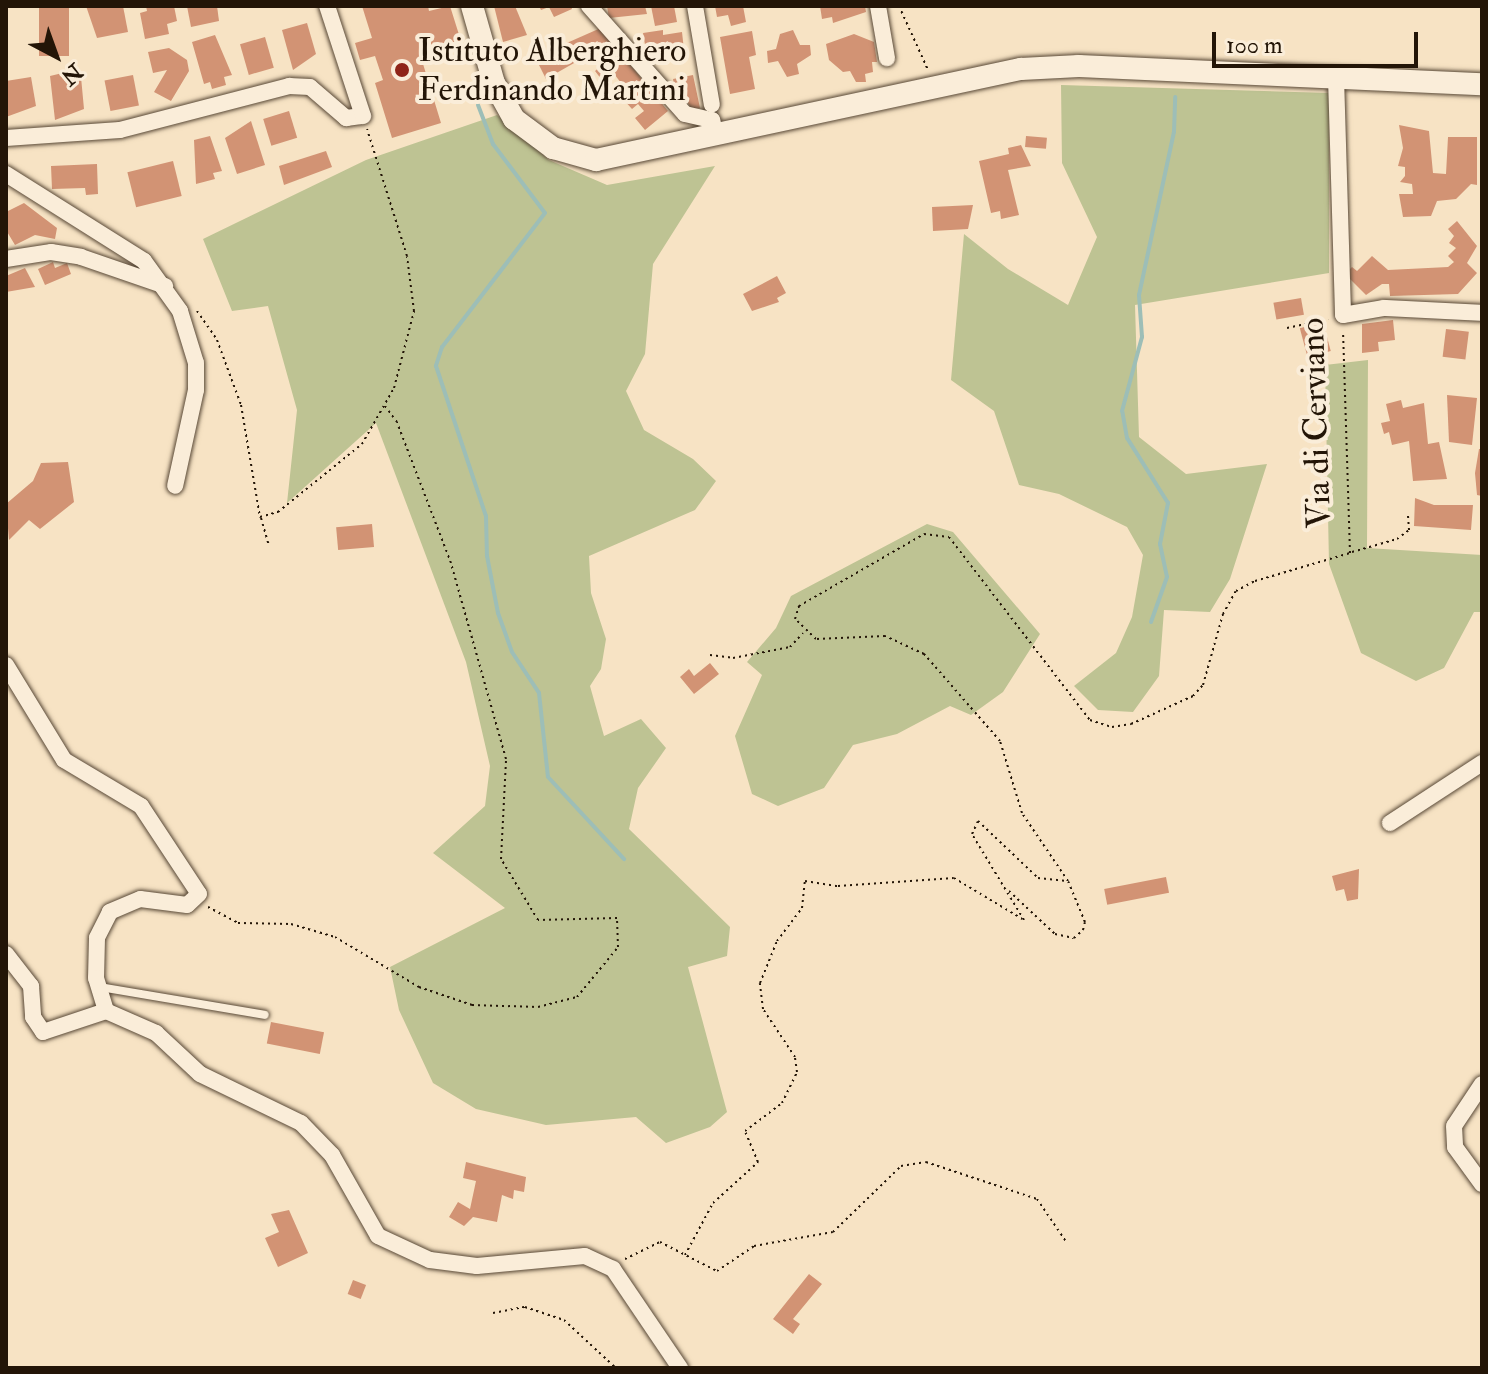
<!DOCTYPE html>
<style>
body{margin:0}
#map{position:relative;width:1488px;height:1374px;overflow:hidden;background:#f7e3c4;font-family:"IM FELL Double Pica",serif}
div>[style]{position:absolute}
.green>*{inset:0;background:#bec393}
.stream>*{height:4px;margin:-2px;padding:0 2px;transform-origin:2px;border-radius:2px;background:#9dbeb7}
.building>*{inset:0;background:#d29374;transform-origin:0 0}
.path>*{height:2px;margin-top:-1px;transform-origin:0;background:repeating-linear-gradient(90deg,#231507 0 2px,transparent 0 6px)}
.roads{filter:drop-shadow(0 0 2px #584836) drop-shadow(0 0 2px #584836)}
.lane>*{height:8px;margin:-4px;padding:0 4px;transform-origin:4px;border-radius:4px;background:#faedd9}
.street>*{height:16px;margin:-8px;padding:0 8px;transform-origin:8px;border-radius:8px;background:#faedd9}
.secondary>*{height:22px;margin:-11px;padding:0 11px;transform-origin:11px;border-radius:11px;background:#faedd9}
.dots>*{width:22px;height:22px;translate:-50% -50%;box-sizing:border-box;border:4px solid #faedd9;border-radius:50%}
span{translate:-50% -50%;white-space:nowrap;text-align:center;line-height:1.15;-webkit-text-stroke:8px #faedd9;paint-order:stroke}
.poi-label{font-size:34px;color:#231507}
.left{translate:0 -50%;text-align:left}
.street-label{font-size:34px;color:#231507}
.frame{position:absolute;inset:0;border:8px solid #231507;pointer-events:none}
.north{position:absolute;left:16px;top:16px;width:80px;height:80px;-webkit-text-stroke:6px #faedd9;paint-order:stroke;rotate:139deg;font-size:22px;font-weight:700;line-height:32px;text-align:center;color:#231507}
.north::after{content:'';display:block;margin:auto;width:28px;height:36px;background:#231507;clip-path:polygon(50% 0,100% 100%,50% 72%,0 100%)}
.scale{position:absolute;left:1212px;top:32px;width:206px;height:36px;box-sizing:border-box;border:4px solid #231507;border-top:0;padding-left:10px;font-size:24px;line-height:28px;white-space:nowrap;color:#231507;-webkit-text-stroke:6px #faedd9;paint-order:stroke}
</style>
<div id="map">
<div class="green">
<div style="clip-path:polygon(1061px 85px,1329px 93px,1329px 273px,1135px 305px,1139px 437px,1186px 474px,1267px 464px,1230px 579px,1210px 612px,1164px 610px,1159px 676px,1133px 712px,1098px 710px,1074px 686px,1116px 653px,1132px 617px,1143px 555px,1127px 527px,1059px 494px,1019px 485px,994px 411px,951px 380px,964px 234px,1008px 269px,1068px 305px,1097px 237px,1062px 163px)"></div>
<div style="clip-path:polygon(497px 115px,549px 160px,607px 185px,715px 166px,653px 264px,645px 354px,626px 391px,644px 430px,693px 459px,716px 481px,695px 510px,589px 556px,591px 593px,606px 639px,601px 669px,590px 686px,604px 736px,641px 719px,666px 748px,638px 788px,629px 829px,730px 927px,727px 956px,688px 967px,727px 1112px,710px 1127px,666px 1143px,636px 1117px,546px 1125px,476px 1109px,433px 1083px,399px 1010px,390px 967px,505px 908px,433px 853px,485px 806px,490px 766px,466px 662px,376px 423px,287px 503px,297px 410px,268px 306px,232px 311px,203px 239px,366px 160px)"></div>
<div style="clip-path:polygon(1368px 360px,1367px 548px,1482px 555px,1482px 612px,1474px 612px,1444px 668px,1416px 681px,1361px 653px,1329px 564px,1325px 365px)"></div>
<div style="clip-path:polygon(927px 524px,953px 532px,1040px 634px,1003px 692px,971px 715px,950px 706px,897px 734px,853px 745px,824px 788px,778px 806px,752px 794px,735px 736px,762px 675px,747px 662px,776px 628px,791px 596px)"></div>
</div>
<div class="stream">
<div style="left:478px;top:105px;width:42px;rotate:69deg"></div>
<div style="left:493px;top:144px;width:86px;rotate:53deg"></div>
<div style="left:545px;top:213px;width:169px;rotate:127.5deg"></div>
<div style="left:442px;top:347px;width:20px;rotate:108deg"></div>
<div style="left:436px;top:366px;width:158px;rotate:71.6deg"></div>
<div style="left:486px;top:516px;width:40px;rotate:88.6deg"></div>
<div style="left:487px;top:556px;width:58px;rotate:79.1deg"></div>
<div style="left:498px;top:613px;width:41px;rotate:70.3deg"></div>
<div style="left:512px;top:652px;width:49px;rotate:56.6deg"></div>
<div style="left:539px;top:693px;width:84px;rotate:83.9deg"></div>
<div style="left:548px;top:777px;width:112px;rotate:47.2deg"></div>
<div style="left:1151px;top:622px;width:48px;rotate:-70.4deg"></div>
<div style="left:1167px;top:577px;width:34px;rotate:-102deg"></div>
<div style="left:1160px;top:544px;width:42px;rotate:-79deg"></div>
<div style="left:1168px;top:503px;width:77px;rotate:-122.2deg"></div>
<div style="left:1127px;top:438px;width:27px;rotate:-100deg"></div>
<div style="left:1122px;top:411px;width:77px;rotate:-74.9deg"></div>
<div style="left:1142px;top:337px;width:42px;rotate:-94.1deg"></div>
<div style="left:1139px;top:295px;width:167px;rotate:-77.9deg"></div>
<div style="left:1174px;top:132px;width:35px;rotate:-88deg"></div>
</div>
<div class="building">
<div style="left:39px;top:6px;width:30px;height:50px"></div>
<div style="clip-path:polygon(86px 6px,123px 6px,128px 32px,97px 38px)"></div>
<div style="clip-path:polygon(146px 6px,174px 6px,177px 21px,167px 24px,169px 34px,145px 39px,140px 13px,147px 11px)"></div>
<div style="clip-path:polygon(187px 6px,217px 6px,219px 21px,191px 27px)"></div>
<div style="clip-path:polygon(362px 6px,428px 6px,429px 11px,450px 6px,461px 41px,420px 54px,441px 123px,392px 138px,375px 83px,383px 80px,375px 56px,360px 60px,355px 43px,372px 38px)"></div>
<div style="clip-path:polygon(494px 6px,515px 6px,527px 35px,503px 42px)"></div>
<div style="clip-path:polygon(539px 6px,571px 6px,572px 9px,554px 17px,549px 7px,541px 10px)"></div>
<div style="clip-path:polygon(607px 6px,645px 6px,647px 14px,609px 18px)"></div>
<div style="clip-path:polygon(651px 6px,674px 6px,677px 22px,655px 26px)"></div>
<div style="clip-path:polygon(715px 6px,743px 6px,746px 22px,731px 26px,728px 15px,717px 17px)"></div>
<div style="clip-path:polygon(820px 6px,865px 6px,866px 12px,833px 23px,832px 17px,822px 19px)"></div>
<div style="clip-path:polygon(307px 23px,316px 54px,293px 70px,282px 30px)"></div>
<div style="clip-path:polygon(603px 27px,611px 42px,546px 79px,535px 57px)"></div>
<div style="clip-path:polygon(663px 30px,663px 35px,682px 32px,684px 50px,647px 56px,643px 33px)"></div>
<div style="clip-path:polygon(793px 30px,800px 45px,810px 45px,811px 55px,797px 64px,799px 74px,787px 77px,778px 61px,768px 63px,767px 51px,776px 49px,780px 34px)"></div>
<div style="clip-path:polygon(752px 31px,756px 55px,749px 57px,755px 89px,730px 94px,720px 37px)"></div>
<div style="clip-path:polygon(854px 34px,874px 42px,877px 62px,872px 62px,873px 72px,865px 74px,866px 82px,856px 82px,850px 71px,843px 72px,829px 60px,826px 44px)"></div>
<div style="clip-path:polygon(215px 35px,232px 75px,224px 77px,226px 85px,212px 89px,210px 82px,204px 84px,192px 42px)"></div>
<div style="left:265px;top:37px;width:32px;height:26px;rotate:74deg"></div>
<div style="clip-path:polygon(169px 48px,187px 60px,189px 71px,171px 101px,154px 92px,167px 70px,153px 73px,148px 52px)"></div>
<div style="clip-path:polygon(619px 51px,668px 111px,645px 130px,635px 118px,644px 111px,638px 104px,632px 109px,614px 89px,621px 83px,615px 75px,605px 84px,595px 71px)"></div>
<div style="clip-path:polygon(75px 70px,77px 78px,81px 77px,84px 109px,55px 120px,50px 76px)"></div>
<div style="left:133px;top:75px;width:31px;height:29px;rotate:79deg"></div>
<div style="clip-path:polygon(693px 75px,700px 108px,692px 110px,681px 91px,675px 90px,673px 79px)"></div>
<div style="clip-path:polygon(31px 77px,36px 106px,6px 117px,6px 81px)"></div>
<div style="left:289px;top:111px;width:28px;height:27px;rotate:73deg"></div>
<div style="clip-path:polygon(251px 121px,265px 165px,237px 174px,225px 138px)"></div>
<div style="clip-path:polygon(1399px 125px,1429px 131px,1433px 173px,1446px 174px,1448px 137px,1477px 137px,1477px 185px,1471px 184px,1456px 199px,1437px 201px,1431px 216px,1403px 217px,1399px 194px,1413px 194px,1412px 184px,1400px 182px,1405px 176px,1405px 167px,1398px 166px,1403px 148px)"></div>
<div style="clip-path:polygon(210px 136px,222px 171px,213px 173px,215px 179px,196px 184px,194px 140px)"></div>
<div style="left:1026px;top:136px;width:21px;height:11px;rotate:5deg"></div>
<div style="clip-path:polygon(1021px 145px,1031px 166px,1008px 170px,1019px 215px,1001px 219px,1000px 211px,991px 213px,979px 161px,1009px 154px,1008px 148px)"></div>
<div style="clip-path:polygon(326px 151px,332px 167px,284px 185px,279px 166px)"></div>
<div style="left:173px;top:161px;width:36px;height:47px;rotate:76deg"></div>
<div style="clip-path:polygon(97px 164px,98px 194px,86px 195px,85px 188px,52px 189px,51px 166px)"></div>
<div style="clip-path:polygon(24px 203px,57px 228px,55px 239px,35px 235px,15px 245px,6px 230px,6px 212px)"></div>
<div style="clip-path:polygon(973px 205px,968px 229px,933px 231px,932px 207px)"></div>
<div style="clip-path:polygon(1457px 221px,1477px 246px,1467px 263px,1477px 273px,1458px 294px,1390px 296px,1389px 284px,1382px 284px,1366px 295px,1345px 274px,1352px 267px,1357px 271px,1372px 256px,1388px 270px,1448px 267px,1454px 262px,1448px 256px,1456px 248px,1449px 243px,1454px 236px,1448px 229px)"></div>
<div style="clip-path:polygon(53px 262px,55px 268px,67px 263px,71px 274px,45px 285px,38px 269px)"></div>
<div style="clip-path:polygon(25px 268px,35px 287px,6px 292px,6px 276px)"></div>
<div style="clip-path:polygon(777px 276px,786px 293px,777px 298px,779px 302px,752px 311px,743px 294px)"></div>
<div style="left:1301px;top:298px;width:17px;height:28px;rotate:80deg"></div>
<div style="clip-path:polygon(1393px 320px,1395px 340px,1378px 342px,1379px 351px,1362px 353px,1362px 324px)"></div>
<div style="left:1323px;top:322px;width:30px;height:24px;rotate:75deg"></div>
<div style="left:1446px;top:329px;width:23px;height:28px;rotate:7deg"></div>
<div style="clip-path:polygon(1447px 395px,1477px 398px,1472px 445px,1449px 442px)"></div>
<div style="clip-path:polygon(1401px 400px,1403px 408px,1424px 403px,1428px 444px,1439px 442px,1447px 479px,1413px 481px,1409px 441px,1392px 445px,1389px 432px,1384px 434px,1381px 423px,1390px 421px,1386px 404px)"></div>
<div style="clip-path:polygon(1479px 449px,1482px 449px,1482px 496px,1477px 495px,1475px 473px)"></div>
<div style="clip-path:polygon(68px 462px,74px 502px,40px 529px,29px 520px,9px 540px,6px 504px,33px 481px,41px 463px)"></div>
<div style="clip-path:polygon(1415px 498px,1434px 505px,1473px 505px,1471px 530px,1414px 526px)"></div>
<div style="left:372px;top:524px;width:23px;height:36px;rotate:85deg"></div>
<div style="clip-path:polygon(710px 663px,719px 674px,694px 694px,680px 677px,689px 669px,694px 676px)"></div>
<div style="clip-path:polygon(1359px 869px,1358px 899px,1347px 901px,1344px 889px,1336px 891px,1332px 876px)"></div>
<div style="left:1166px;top:877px;width:16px;height:63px;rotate:79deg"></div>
<div style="left:271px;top:1022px;width:54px;height:22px;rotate:11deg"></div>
<div style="clip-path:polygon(466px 1162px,526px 1177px,524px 1192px,514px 1190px,513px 1199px,502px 1195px,497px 1222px,473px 1217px,464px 1226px,449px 1217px,458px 1202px,470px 1209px,476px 1181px,463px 1178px)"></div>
<div style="clip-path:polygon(289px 1210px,308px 1253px,278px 1267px,265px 1238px,279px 1232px,271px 1214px)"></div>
<div style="clip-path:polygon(809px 1274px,822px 1284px,793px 1319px,800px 1324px,793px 1334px,773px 1319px)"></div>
<div style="left:353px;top:1280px;width:14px;height:15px;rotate:21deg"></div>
</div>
<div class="path">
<div style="left:899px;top:6px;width:70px;rotate:65.6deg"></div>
<div style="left:197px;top:311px;width:35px;rotate:55deg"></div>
<div style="left:217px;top:340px;width:69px;rotate:69.7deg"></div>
<div style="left:241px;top:405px;width:114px;rotate:80.4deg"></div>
<div style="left:260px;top:517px;width:19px;rotate:-16deg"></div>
<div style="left:278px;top:512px;width:108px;rotate:-39deg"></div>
<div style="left:362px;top:444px;width:64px;rotate:-60.3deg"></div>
<div style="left:394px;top:388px;width:80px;rotate:-75.4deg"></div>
<div style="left:414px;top:311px;width:55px;rotate:-97.3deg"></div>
<div style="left:407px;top:256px;width:133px;rotate:-107.5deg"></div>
<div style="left:1287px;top:328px;width:42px;rotate:-12.4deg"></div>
<div style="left:261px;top:518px;width:29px;rotate:74deg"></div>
<div style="left:1352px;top:552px;width:47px;rotate:-16.1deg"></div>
<div style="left:1397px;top:539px;width:15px;rotate:-37deg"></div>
<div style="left:1409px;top:530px;width:16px;rotate:-94deg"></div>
<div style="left:710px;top:655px;width:23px;rotate:7deg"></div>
<div style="left:733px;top:658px;width:58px;rotate:-10.9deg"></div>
<div style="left:790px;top:647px;width:19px;rotate:-47deg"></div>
<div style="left:1009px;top:891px;width:63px;rotate:43.1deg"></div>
<div style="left:1055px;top:934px;width:19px;rotate:12deg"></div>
<div style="left:1074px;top:938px;width:12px;rotate:-42deg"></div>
<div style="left:1083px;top:930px;width:8px;rotate:-76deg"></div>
<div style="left:1085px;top:922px;width:44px;rotate:-112.5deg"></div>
<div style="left:1068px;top:881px;width:82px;rotate:-124.1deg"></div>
<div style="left:1022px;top:813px;width:75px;rotate:-107deg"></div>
<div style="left:1000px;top:741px;width:116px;rotate:-131.1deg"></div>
<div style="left:924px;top:654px;width:43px;rotate:-155.2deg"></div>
<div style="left:885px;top:636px;width:69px;rotate:177.5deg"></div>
<div style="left:816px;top:639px;width:29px;rotate:-136deg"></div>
<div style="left:795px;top:619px;width:14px;rotate:-73deg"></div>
<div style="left:799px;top:606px;width:144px;rotate:-29.9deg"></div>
<div style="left:924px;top:534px;width:25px;rotate:7deg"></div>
<div style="left:949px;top:537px;width:231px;rotate:52.4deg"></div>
<div style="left:1090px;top:720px;width:23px;rotate:18deg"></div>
<div style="left:1112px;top:727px;width:19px;rotate:-9deg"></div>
<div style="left:1131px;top:724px;width:68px;rotate:-24.3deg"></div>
<div style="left:1193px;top:696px;width:15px;rotate:-48deg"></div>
<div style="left:1203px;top:685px;width:74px;rotate:-74.3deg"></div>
<div style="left:1223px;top:614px;width:26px;rotate:-61deg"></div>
<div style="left:1236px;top:591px;width:21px;rotate:-28deg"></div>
<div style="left:1255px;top:581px;width:99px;rotate:-16.4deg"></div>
<div style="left:1350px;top:553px;width:222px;rotate:-91.8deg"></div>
<div style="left:208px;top:907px;width:34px;rotate:28deg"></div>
<div style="left:238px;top:923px;width:53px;rotate:1.1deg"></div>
<div style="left:291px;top:924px;width:46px;rotate:16.5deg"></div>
<div style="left:335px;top:937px;width:98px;rotate:30.8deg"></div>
<div style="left:419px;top:987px;width:56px;rotate:18.8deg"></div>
<div style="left:472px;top:1005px;width:66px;rotate:1.7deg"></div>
<div style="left:538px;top:1007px;width:40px;rotate:-14.4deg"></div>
<div style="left:577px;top:997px;width:65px;rotate:-50.6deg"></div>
<div style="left:618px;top:947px;width:29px;rotate:-92deg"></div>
<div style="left:617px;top:918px;width:79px;rotate:178.5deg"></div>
<div style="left:538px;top:920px;width:71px;rotate:-121.2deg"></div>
<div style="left:501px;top:859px;width:100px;rotate:-87.1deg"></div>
<div style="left:506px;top:759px;width:204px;rotate:-105.7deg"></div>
<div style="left:451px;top:563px;width:151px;rotate:-111deg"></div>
<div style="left:397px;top:422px;width:21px;rotate:-127deg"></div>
<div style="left:685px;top:1255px;width:59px;rotate:-61.7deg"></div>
<div style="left:713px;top:1203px;width:61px;rotate:-42.3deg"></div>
<div style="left:758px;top:1162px;width:34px;rotate:-113deg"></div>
<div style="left:745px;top:1131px;width:46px;rotate:-37.1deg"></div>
<div style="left:782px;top:1103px;width:34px;rotate:-64deg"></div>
<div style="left:797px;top:1072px;width:15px;rotate:-98deg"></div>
<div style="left:795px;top:1057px;width:58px;rotate:-123.7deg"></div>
<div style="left:763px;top:1009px;width:26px;rotate:-97deg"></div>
<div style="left:760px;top:983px;width:45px;rotate:-68deg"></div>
<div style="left:777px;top:941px;width:41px;rotate:-52.9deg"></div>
<div style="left:802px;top:908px;width:27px;rotate:-84deg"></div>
<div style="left:805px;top:881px;width:33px;rotate:9deg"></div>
<div style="left:838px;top:886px;width:116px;rotate:-3.9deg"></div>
<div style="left:954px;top:878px;width:82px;rotate:31deg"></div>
<div style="left:1024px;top:920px;width:100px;rotate:-121.2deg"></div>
<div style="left:972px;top:834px;width:14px;rotate:-65deg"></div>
<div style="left:978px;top:821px;width:83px;rotate:43.5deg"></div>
<div style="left:1038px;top:878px;width:29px;rotate:6deg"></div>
<div style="left:625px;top:1259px;width:39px;rotate:-26deg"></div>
<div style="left:660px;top:1242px;width:64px;rotate:27deg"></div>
<div style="left:717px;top:1271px;width:45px;rotate:-34deg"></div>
<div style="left:754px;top:1246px;width:80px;rotate:-10deg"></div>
<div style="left:833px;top:1232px;width:95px;rotate:-44.1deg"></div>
<div style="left:901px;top:1166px;width:25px;rotate:-9deg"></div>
<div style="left:926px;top:1162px;width:117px;rotate:18.4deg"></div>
<div style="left:1037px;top:1199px;width:53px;rotate:55.7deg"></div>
<div style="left:493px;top:1313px;width:33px;rotate:-11deg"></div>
<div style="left:525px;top:1307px;width:41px;rotate:18.4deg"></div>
<div style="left:564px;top:1320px;width:71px;rotate:42.7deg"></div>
</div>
<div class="roads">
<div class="lane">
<div style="left:100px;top:987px;width:167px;rotate:9.6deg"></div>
</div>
<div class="street">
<div style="left:589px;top:6px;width:144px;rotate:48.4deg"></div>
<div style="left:685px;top:114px;width:28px;rotate:13deg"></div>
<div style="left:712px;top:120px;width:16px;rotate:75deg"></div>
<div style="left:695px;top:6px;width:100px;rotate:80.3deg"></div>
<div style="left:878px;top:6px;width:53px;rotate:80.2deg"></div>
<div style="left:1336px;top:77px;width:238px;rotate:88.3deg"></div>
<div style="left:1343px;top:315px;width:42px;rotate:-9.7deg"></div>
<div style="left:1384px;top:308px;width:98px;rotate:2.9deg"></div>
<div style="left:6px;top:138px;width:114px;rotate:-4deg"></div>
<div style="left:120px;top:130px;width:175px;rotate:-14.6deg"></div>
<div style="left:289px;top:86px;width:21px;rotate:3deg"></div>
<div style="left:310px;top:87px;width:48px;rotate:40.7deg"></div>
<div style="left:346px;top:118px;width:17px;rotate:-7deg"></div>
<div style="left:363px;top:116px;width:116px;rotate:-108.1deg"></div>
<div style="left:6px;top:174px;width:163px;rotate:32.2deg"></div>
<div style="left:144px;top:261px;width:62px;rotate:54.2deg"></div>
<div style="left:180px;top:311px;width:54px;rotate:72.9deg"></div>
<div style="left:196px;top:363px;width:27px;rotate:90deg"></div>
<div style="left:196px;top:390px;width:98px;rotate:102.3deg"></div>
<div style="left:6px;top:259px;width:46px;rotate:-8.8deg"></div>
<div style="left:51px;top:252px;width:30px;rotate:9deg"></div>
<div style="left:81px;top:257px;width:89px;rotate:19deg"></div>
<div style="left:6px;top:665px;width:111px;rotate:58.6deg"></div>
<div style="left:64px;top:760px;width:90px;rotate:30.9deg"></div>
<div style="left:141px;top:806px;width:105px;rotate:56.6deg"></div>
<div style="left:199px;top:894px;width:16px;rotate:137deg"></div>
<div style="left:187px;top:905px;width:47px;rotate:-172.7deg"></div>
<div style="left:140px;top:899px;width:33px;rotate:157deg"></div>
<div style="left:110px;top:912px;width:29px;rotate:117deg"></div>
<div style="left:97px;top:938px;width:40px;rotate:91.4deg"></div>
<div style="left:96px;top:978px;width:34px;rotate:73deg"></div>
<div style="left:1390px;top:823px;width:110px;rotate:-33.1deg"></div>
<div style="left:6px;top:954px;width:41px;rotate:52deg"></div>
<div style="left:31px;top:986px;width:31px;rotate:86deg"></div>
<div style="left:33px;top:1017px;width:18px;rotate:56deg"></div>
<div style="left:43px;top:1032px;width:66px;rotate:-18.4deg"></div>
<div style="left:106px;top:1011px;width:55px;rotate:23.7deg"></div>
<div style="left:156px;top:1033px;width:60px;rotate:43deg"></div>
<div style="left:200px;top:1074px;width:112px;rotate:25.9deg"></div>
<div style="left:301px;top:1123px;width:45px;rotate:45.9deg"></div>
<div style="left:332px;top:1155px;width:93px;rotate:60.4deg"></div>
<div style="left:378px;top:1236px;width:57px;rotate:24.8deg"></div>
<div style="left:430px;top:1260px;width:47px;rotate:7.3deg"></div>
<div style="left:477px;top:1266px;width:108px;rotate:-5.3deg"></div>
<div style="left:585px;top:1256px;width:31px;rotate:25deg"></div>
<div style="left:613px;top:1269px;width:120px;rotate:55.9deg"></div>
<div style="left:1482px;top:1084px;width:50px;rotate:123.7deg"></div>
<div style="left:1454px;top:1126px;width:21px;rotate:87deg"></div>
<div style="left:1455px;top:1147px;width:46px;rotate:53.9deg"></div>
</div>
<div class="secondary">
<div style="left:472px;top:6px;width:80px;rotate:74.1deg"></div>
<div style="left:494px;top:83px;width:41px;rotate:60.9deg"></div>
<div style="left:514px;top:119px;width:49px;rotate:36.6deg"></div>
<div style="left:553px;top:148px;width:45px;rotate:15.6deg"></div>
<div style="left:596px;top:160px;width:435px;rotate:-12.1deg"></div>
<div style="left:1021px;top:69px;width:58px;rotate:-3deg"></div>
<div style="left:1079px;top:66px;width:403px;rotate:2.6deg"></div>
</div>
</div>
<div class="dots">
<div style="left:402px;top:70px;background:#8f2418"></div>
</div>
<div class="poi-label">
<span class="left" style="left:418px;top:70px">Istituto Alberghiero<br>Ferdinando Martini</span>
</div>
<div class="street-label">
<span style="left:1316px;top:423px;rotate:-92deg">Via di Cerviano</span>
</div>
<div class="frame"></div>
<div class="north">N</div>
<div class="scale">100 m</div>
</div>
